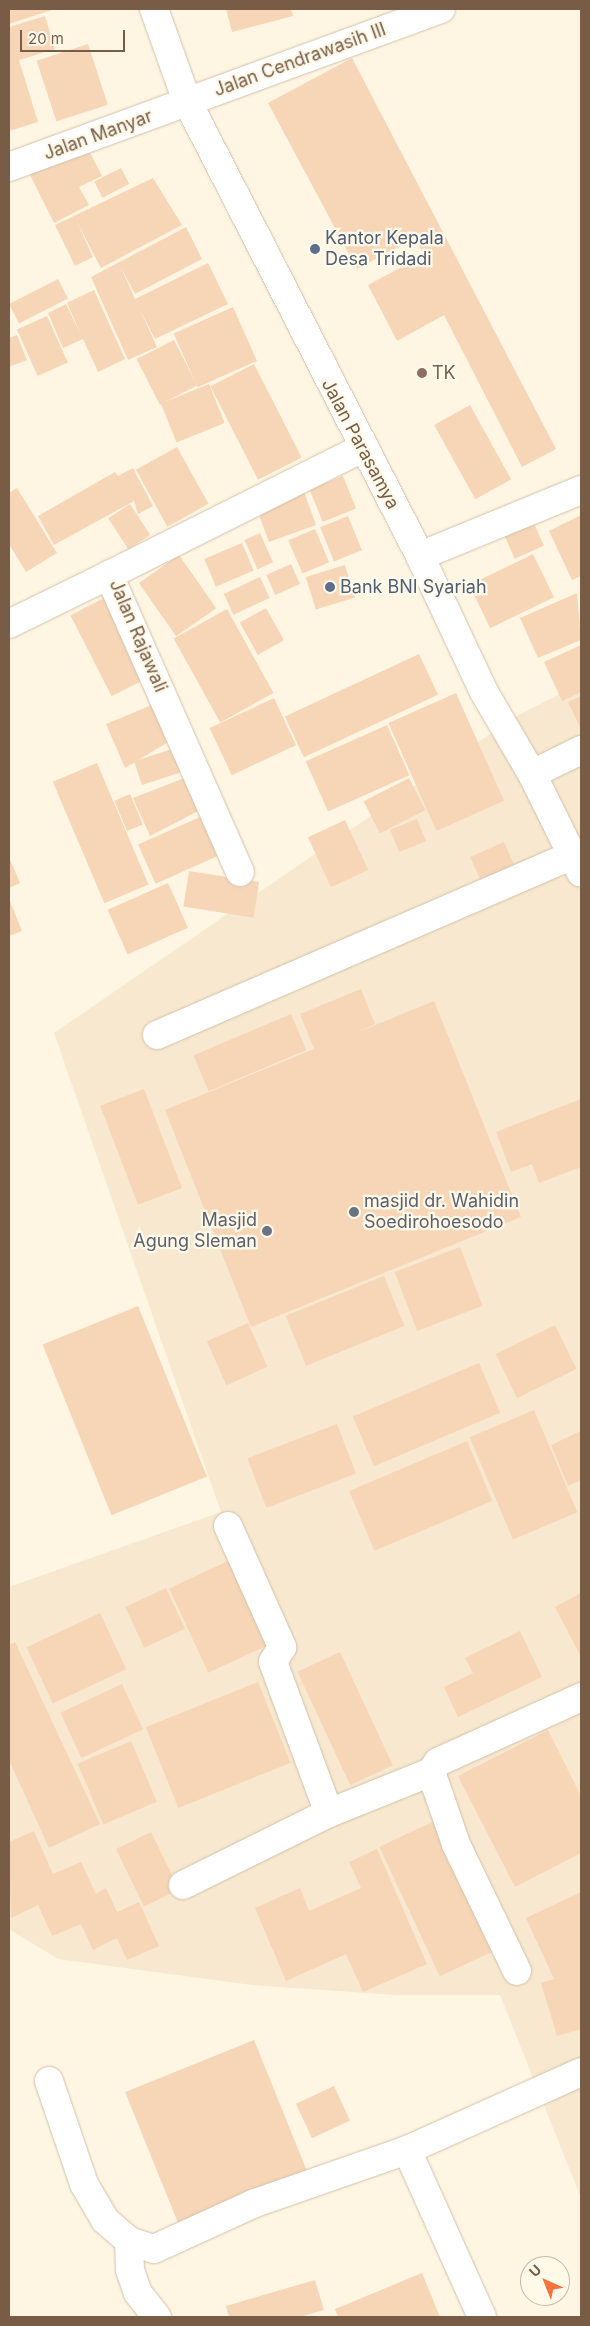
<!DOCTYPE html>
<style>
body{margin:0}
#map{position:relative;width:590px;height:2326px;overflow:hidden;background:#fef6e2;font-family:Inter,sans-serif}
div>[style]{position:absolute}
.residential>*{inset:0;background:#f7e8cf}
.building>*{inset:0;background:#f6d6b7;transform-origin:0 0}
.roads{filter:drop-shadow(0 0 1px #d3c0aa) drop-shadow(0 0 1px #d3c0aa)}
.minor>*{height:28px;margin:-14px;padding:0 14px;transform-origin:14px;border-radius:14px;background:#fff}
.dots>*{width:14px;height:14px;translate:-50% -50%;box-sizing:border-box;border:2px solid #fff9ea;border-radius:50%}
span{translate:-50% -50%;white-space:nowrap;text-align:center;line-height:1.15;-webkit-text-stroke:4.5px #fff9ea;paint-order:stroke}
.street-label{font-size:18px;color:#795c46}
.service-label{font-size:18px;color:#4e5e75}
.left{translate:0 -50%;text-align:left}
.education-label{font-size:18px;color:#785e54}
.worship-label{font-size:18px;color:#5b616d}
.right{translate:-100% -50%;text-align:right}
.frame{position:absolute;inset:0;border:10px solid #795c46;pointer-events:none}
.north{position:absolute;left:520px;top:2256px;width:50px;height:50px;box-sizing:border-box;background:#fff9ea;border:1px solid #c9baa8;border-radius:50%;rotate:316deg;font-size:14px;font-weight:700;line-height:20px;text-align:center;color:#795c46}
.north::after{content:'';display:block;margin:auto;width:18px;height:22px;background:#f4743b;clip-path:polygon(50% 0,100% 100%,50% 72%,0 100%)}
.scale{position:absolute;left:20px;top:30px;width:105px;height:22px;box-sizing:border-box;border:2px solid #795c46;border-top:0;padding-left:6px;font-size:15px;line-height:18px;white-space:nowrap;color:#795c46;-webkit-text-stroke:4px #fff9ea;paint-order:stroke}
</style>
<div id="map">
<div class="residential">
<div style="clip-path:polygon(581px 683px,581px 2198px,500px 1995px,396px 1995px,252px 1985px,58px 1959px,9px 1929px,9px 1587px,221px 1512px,54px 1033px,515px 717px)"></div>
</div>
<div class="building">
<div style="clip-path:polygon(9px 9px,55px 9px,9px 24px)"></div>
<div style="clip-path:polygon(226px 9px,291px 9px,293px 16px,232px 32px)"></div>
<div style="clip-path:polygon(45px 16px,55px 49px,19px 60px,38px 122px,9px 131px,9px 27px)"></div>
<div style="left:88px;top:44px;width:64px;height:54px;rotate:72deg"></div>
<div style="clip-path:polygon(352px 58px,556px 449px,522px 467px,444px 315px,397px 341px,368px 285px,424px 255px,415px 238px,357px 269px,268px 103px)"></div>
<div style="clip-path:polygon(86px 145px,102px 176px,79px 187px,89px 205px,54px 223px,28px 171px)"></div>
<div style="left:121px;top:168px;width:18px;height:30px;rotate:63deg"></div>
<div style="clip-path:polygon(153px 178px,182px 225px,101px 268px,77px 222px,93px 257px,75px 266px,55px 225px)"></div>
<div style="clip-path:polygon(186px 227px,202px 259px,135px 294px,121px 268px,135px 299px,208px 263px,228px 304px,155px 339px,140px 310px,157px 347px,128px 360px,91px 277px)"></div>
<div style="left:58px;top:279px;width:22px;height:55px;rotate:63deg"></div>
<div style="clip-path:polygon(94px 290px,125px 359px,98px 372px,83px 339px,63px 348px,48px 313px,66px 304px,81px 335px,67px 303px)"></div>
<div style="left:233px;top:307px;width:59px;height:65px;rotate:66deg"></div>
<div style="left:47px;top:316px;width:51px;height:33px;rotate:66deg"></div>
<div style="clip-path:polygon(17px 335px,27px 360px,9px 367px,9px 338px)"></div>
<div style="left:174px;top:340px;width:51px;height:42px;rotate:63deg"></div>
<div style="left:254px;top:364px;width:105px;height:49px;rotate:63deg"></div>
<div style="left:209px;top:384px;width:42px;height:52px;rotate:68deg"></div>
<div style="left:470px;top:405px;width:85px;height:41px;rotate:61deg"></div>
<div style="left:177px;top:447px;width:65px;height:47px;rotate:61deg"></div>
<div style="clip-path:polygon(133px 468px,153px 506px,138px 514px,134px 501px,54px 545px,38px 516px,115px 472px,118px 476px)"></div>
<div style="left:343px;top:476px;width:35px;height:36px;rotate:68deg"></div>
<div style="clip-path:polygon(17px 488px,57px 553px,26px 572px,9px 544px,9px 493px)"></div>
<div style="left:304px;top:492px;width:35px;height:50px;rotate:70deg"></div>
<div style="left:130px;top:504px;width:37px;height:26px;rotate:57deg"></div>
<div style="clip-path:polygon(581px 515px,581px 576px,572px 580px,549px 531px)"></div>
<div style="left:348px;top:516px;width:37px;height:30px;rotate:68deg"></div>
<div style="left:533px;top:521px;width:27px;height:32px;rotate:66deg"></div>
<div style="left:315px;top:529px;width:36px;height:29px;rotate:67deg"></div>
<div style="left:260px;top:533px;width:32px;height:17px;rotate:66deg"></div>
<div style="left:242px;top:543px;width:30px;height:41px;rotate:67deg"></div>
<div style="left:533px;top:554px;width:48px;height:71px;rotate:64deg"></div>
<div style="left:179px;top:555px;width:65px;height:49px;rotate:55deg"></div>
<div style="left:291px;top:564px;width:22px;height:27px;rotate:66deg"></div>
<div style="left:345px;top:565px;width:34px;height:41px;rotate:73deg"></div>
<div style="left:260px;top:577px;width:23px;height:40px;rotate:65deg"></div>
<div style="clip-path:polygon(577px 593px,581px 640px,538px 658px,520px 618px)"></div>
<div style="left:106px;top:597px;width:91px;height:40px;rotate:63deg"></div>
<div style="left:266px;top:608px;width:37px;height:30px;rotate:61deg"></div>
<div style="left:227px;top:609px;width:96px;height:61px;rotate:61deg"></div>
<div style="clip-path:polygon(581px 645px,581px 692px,562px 701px,544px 662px)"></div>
<div style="left:419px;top:654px;width:45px;height:148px;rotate:65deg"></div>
<div style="left:456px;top:693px;width:118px;height:74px;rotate:66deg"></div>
<div style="clip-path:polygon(581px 696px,581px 729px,568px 702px)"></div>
<div style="left:274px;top:698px;width:52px;height:71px;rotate:65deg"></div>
<div style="clip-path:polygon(154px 704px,170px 741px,125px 768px,106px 724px)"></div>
<div style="left:387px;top:725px;width:55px;height:89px;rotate:66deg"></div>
<div style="left:175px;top:748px;width:25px;height:43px;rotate:72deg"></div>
<div style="left:97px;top:763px;width:132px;height:48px;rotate:67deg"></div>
<div style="clip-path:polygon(187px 777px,200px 810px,150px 836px,133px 798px)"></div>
<div style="left:409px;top:778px;width:36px;height:51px;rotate:63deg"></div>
<div style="left:130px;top:794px;width:33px;height:17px;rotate:67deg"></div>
<div style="left:202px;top:816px;width:43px;height:70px;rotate:66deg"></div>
<div style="left:417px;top:819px;width:24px;height:29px;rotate:68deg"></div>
<div style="left:345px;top:820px;width:55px;height:41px;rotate:65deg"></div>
<div style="left:504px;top:842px;width:27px;height:37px;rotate:66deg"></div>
<div style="clip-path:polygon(9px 857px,20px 883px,9px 888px)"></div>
<div style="left:189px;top:871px;width:71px;height:36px;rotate:9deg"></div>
<div style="left:168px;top:883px;width:49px;height:66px;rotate:66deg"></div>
<div style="clip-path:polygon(9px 899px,22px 931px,9px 936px)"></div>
<div style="clip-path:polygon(361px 989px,375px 1024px,356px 1033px,434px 1001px,521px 1217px,251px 1327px,165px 1110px,314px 1049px,300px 1014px)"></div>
<div style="left:291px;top:1014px;width:39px;height:106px;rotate:67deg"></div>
<div style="left:144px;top:1089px;width:106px;height:47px;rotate:69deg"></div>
<div style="clip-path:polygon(581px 1099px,581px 1167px,539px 1183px,532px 1164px,511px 1172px,496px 1132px)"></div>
<div style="left:460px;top:1247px;width:63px;height:70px;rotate:69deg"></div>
<div style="left:384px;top:1276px;width:54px;height:106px;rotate:68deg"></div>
<div style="left:138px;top:1306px;width:184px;height:103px;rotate:68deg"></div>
<div style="left:248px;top:1323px;width:48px;height:45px;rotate:66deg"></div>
<div style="left:555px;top:1325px;width:49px;height:66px;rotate:64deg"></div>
<div style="left:479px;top:1363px;width:54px;height:137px;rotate:67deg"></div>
<div style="left:534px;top:1410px;width:111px;height:70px;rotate:67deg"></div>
<div style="left:337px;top:1424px;width:53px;height:96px;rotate:69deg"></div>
<div style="clip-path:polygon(581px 1431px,581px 1480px,568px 1486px,551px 1445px)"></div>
<div style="left:467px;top:1441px;width:65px;height:128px;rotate:67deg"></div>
<div style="left:228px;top:1561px;width:93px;height:65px;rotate:65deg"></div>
<div style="left:166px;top:1588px;width:45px;height:45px;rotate:65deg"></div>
<div style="clip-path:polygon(581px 1593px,581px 1657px,555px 1607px)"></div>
<div style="left:100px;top:1613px;width:62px;height:81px;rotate:65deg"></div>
<div style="clip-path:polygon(520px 1631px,542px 1677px,458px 1717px,444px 1687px,473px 1673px,465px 1658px)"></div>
<div style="clip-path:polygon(15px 1642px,100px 1824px,49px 1848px,9px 1760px,9px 1645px)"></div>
<div style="left:340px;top:1652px;width:125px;height:47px;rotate:65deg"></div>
<div style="left:258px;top:1682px;width:87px;height:121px;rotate:68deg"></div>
<div style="left:122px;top:1684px;width:50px;height:68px;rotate:65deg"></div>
<div style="clip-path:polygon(548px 1730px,581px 1796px,581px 1853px,515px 1887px,458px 1776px)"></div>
<div style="left:131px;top:1741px;width:66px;height:58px;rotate:67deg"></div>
<div style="left:441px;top:1818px;width:143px;height:68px;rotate:65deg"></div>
<div style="clip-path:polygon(34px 1831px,53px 1874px,81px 1862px,96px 1894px,106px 1888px,117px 1912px,139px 1902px,159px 1946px,127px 1960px,117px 1938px,93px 1950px,81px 1924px,52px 1936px,38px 1905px,11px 1918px,9px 1842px)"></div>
<div style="left:151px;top:1832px;width:64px;height:39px;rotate:64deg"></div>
<div style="clip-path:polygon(377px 1849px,427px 1964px,363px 1992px,346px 1954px,286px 1981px,255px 1908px,300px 1888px,309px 1911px,361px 1888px,349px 1862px)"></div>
<div style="clip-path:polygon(581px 1892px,581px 2029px,557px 2036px,541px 1983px,554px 1979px,526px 1918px)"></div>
<div style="left:254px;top:2040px;width:141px;height:139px;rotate:68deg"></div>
<div style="left:334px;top:2086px;width:38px;height:42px;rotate:65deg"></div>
<div style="clip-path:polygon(422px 2273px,440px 2317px,338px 2317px,335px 2309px)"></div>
<div style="clip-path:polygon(315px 2280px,324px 2310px,300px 2317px,229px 2317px,226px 2306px)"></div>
</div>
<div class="roads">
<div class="minor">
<div style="left:154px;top:9px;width:98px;rotate:70.3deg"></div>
<div style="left:187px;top:101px;width:511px;rotate:62.88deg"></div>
<div style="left:420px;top:556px;width:150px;rotate:64.8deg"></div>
<div style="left:484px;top:692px;width:95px;rotate:59.7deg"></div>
<div style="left:532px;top:774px;width:110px;rotate:63.7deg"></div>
<div style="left:9px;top:167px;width:460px;rotate:-20.1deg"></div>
<div style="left:420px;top:556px;width:174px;rotate:-22.3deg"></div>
<div style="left:9px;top:624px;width:111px;rotate:-26.1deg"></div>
<div style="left:532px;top:774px;width:55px;rotate:-26.1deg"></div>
<div style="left:240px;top:872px;width:325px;rotate:-113.8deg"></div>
<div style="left:109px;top:575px;width:282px;rotate:-26.6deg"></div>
<div style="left:157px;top:1035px;width:452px;rotate:-23.4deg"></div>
<div style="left:228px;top:1526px;width:133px;rotate:65.9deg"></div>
<div style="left:282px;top:1647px;width:17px;rotate:121deg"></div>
<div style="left:273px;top:1662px;width:161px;rotate:69.7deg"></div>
<div style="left:183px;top:1885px;width:163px;rotate:-26.3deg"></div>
<div style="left:329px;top:1813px;width:110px;rotate:-21.9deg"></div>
<div style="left:517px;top:1971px;width:141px;rotate:-115.7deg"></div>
<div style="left:456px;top:1844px;width:76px;rotate:-109.1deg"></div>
<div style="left:431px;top:1772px;width:12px;rotate:-55deg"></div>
<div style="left:438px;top:1762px;width:157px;rotate:-24.4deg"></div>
<div style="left:49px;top:2081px;width:109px;rotate:71.2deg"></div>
<div style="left:84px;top:2184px;width:42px;rotate:59.7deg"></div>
<div style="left:105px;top:2220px;width:32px;rotate:41deg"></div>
<div style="left:129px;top:2241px;width:26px;rotate:18deg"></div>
<div style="left:154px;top:2249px;width:111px;rotate:-24.5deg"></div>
<div style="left:255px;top:2203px;width:161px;rotate:-19.2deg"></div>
<div style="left:407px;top:2150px;width:191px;rotate:-24.1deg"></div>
<div style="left:407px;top:2150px;width:183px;rotate:65.8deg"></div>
<div style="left:129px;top:2241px;width:29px;rotate:88deg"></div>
<div style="left:130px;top:2270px;width:24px;rotate:71deg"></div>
<div style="left:138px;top:2293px;width:31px;rotate:52deg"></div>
</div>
</div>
<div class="dots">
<div style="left:315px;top:249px;background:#5c6f8a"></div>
<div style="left:422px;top:373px;background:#8d6e63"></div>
<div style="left:330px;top:587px;background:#5c6f8a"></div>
<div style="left:354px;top:1212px;background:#6b7280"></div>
<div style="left:267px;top:1231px;background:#6b7280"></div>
</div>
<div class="street-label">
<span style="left:300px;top:60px;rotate:-20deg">Jalan Cendrawasih III</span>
<span style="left:98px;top:135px;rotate:-20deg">Jalan Manyar</span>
<span style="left:360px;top:444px;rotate:62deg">Jalan Parasamya</span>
<span style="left:138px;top:636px;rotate:67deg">Jalan Rajawali</span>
</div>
<div class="service-label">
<span class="left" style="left:325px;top:249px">Kantor Kepala<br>Desa Tridadi</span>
<span class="left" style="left:340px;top:587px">Bank BNI Syariah</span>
</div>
<div class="education-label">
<span class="left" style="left:432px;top:373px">TK</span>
</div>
<div class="worship-label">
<span class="left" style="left:364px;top:1212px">masjid dr. Wahidin<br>Soedirohoesodo</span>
<span class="right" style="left:257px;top:1231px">Masjid<br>Agung Sleman</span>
</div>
<div class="frame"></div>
<div class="north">U</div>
<div class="scale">20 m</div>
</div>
